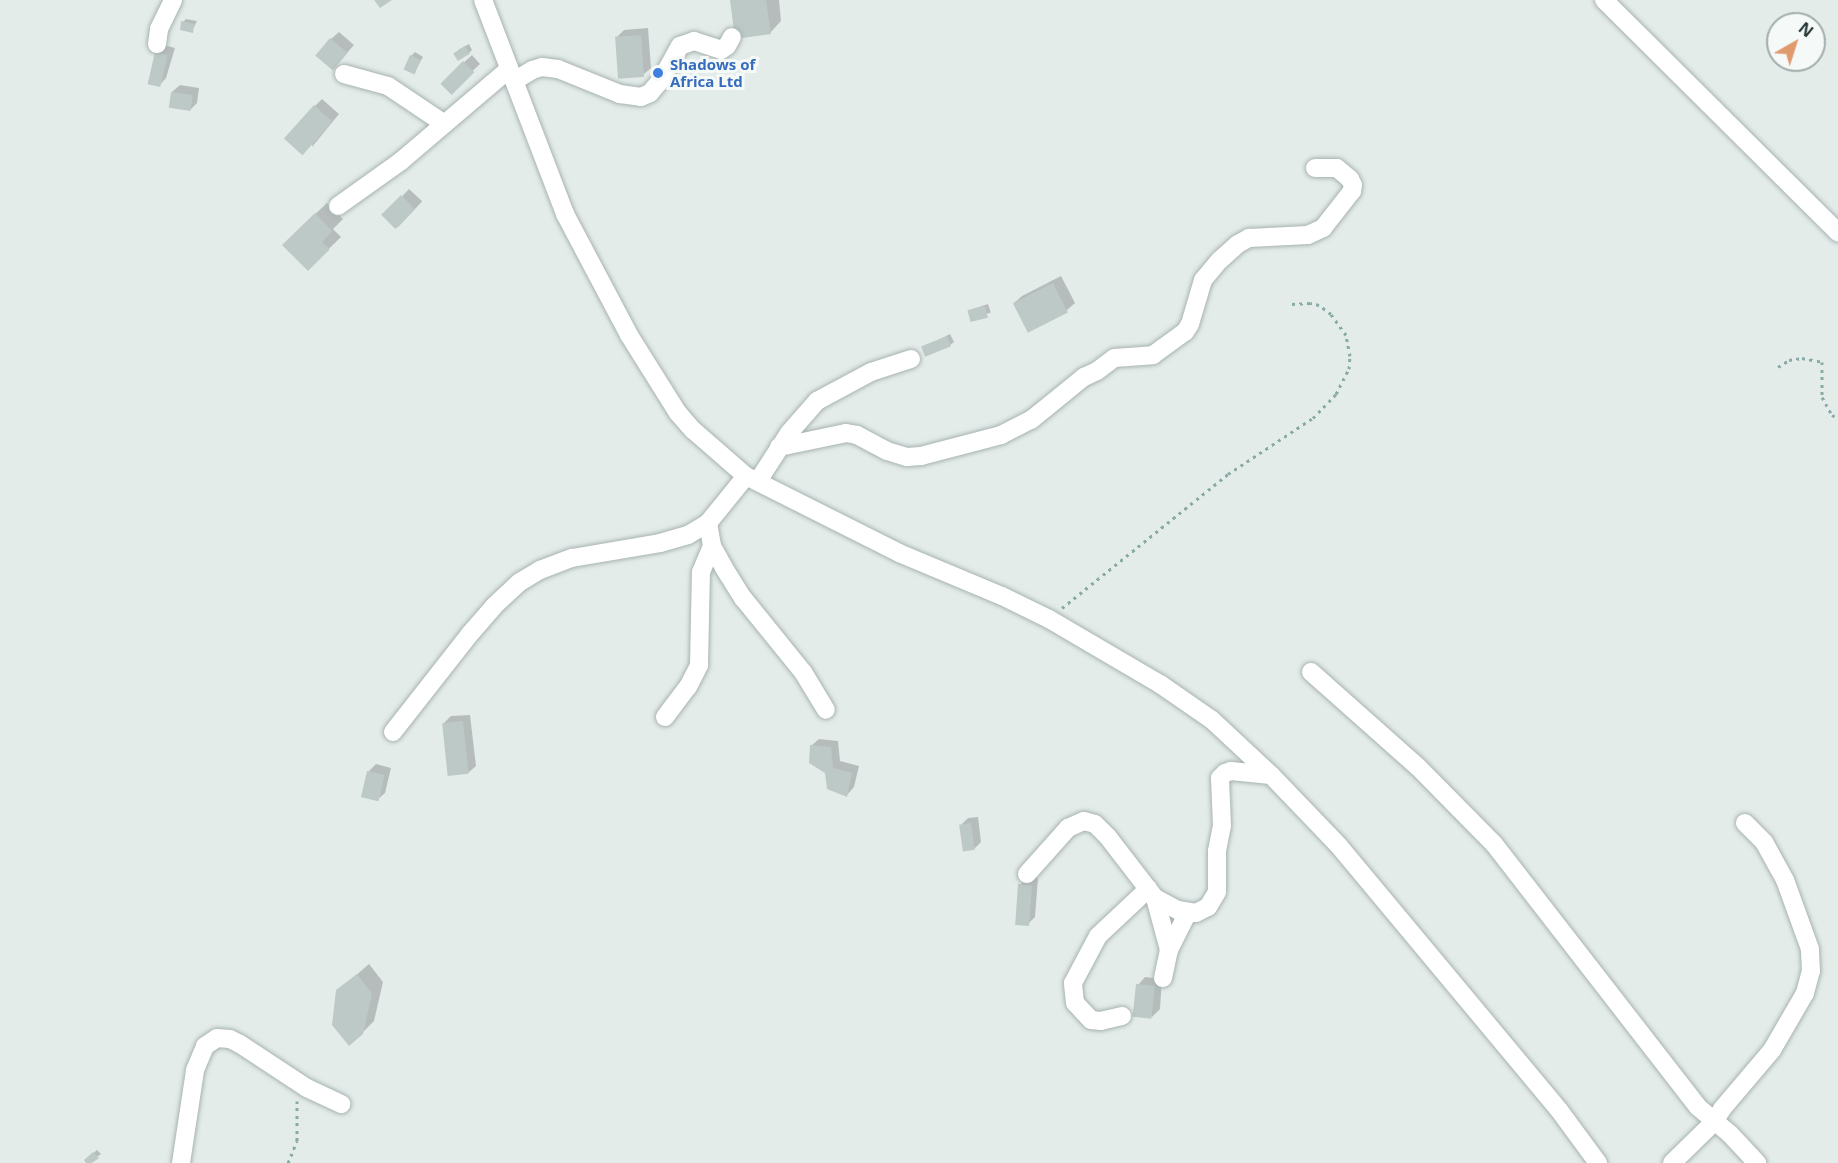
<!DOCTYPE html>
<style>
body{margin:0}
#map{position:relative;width:1838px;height:1163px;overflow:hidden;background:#e4ecea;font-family:"Open Sans",sans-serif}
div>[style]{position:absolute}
.shadow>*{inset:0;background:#0003;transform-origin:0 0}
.building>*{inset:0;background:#bdc9c6;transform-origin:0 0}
.path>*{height:3px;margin-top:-1.5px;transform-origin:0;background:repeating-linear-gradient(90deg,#89aba6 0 3px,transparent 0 7.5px)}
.roads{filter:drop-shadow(0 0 2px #a7b3b1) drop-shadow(0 0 2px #a7b3b1)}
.minor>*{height:18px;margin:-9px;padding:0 9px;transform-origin:9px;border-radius:9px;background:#fff}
.dots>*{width:16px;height:16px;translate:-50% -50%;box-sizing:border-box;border:3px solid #f5f9f7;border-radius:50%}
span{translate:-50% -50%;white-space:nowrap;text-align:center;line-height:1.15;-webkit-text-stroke:6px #f5f9f7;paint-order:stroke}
.shop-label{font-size:15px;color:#366cbe;font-weight:700}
.left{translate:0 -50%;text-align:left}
.north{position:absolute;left:1766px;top:12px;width:60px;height:60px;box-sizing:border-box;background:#f5f9f7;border:2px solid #a2adab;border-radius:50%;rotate:39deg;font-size:16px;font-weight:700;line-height:24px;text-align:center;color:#263b39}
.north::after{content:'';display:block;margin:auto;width:21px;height:27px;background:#e19a6e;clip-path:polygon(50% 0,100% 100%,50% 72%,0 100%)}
</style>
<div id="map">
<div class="shadow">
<div style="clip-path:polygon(732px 0,779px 0,781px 21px,770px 33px)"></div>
<div style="clip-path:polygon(186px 19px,197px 21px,192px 31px,183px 22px)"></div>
<div style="clip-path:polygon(648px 28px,651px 68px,643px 75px,617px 37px,624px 30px)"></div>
<div style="clip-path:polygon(339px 32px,354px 45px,340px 61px,331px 39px)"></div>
<div style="clip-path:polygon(469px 44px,472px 50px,469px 53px,458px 50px)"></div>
<div style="clip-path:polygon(164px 45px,175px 48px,166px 78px,159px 86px,156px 53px)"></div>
<div style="clip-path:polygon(415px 52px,423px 57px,416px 69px,411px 56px)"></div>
<div style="clip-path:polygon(472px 55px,480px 64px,450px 92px,449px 76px)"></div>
<div style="clip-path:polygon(180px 85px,199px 88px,197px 103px,190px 110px,172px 92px)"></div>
<div style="clip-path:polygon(322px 99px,339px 114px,312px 147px,315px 106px)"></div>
<div style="left:409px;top:189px;width:18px;height:36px;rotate:43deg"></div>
<div style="clip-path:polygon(327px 203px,343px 219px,333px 229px,341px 237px,308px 269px,295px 233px)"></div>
<div style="clip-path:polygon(1061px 276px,1075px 303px,1067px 310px,1028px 330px,1014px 303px,1022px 296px)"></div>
<div style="left:988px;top:304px;width:9px;height:21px;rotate:72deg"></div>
<div style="clip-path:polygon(950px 334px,954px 342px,950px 345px,923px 348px)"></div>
<div style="clip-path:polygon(470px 715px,476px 766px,468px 773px,443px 724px,451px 716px)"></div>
<div style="clip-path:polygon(819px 739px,838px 741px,840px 761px,859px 766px,854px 787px,847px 795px,827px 772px,811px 746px)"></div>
<div style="clip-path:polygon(376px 764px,391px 768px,385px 793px,377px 800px,368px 772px)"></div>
<div style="clip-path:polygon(978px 817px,981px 842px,974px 849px,961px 825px,968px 818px)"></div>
<div style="clip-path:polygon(1027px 877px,1038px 878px,1035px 917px,1028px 924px,1020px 885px)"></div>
<div style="clip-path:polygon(369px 964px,383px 982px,374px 1021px,362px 1033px,338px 991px)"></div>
<div style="clip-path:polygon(1145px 977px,1162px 979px,1160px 1009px,1152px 1017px,1138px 985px)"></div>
<div style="clip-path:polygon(97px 1150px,101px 1154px,88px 1163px,89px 1157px)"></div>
</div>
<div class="building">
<div style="clip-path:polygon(374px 0,392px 0,380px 8px)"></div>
<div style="clip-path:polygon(730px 0,766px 0,771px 34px,735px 39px)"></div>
<div style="clip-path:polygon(181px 21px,194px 24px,193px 33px,180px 30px)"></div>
<div style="left:641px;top:35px;width:42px;height:26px;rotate:86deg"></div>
<div style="left:330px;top:38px;width:23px;height:23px;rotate:40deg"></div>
<div style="left:465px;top:46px;width:9px;height:14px;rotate:58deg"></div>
<div style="left:155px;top:52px;width:13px;height:33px;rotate:13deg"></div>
<div style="left:410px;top:55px;width:12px;height:16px;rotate:24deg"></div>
<div style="left:463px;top:61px;width:16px;height:32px;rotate:45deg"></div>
<div style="left:171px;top:92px;width:22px;height:16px;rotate:8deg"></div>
<div style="left:314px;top:105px;width:25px;height:45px;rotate:42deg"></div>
<div style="left:401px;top:195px;width:20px;height:28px;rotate:45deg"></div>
<div style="clip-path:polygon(315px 213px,332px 231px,322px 242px,330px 249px,308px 271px,282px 245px)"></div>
<div style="left:1053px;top:283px;width:33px;height:45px;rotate:63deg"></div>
<div style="left:985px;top:306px;width:12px;height:18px;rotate:76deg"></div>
<div style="left:947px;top:336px;width:11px;height:28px;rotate:68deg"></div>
<div style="left:463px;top:721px;width:53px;height:21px;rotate:84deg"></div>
<div style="clip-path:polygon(810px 745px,831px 747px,833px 768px,852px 773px,847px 797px,827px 789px,825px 773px,809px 763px)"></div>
<div style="left:367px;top:771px;width:18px;height:27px;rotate:13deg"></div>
<div style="left:971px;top:823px;width:27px;height:12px;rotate:82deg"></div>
<div style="left:1018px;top:884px;width:14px;height:41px;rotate:4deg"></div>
<div style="clip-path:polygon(357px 974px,372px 994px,363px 1034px,349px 1046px,332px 1025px,336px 990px)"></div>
<div style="left:1136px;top:984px;width:19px;height:33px;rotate:6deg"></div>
<div style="clip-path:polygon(93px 1152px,99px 1158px,92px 1163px,86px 1163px,84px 1160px)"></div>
</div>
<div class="path">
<div style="left:1778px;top:367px;width:13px;rotate:-32deg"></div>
<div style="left:1789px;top:360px;width:13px;rotate:-9deg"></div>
<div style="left:1802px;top:358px;width:20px;rotate:11deg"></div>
<div style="left:1822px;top:362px;width:35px;rotate:90deg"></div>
<div style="left:1822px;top:397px;width:21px;rotate:61deg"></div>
<div style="left:1832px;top:415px;width:7px;rotate:27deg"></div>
<div style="left:1062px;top:608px;width:213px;rotate:-38.9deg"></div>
<div style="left:1228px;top:474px;width:102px;rotate:-33.4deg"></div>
<div style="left:1313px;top:418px;width:33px;rotate:-46deg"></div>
<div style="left:1336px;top:394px;width:28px;rotate:-63deg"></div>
<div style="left:1349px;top:369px;width:13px;rotate:-86deg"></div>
<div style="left:1350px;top:356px;width:21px;rotate:-101deg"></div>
<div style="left:1346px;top:335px;width:26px;rotate:-126deg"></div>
<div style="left:1331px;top:314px;width:15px;rotate:-143deg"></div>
<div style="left:1319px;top:305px;width:9px;rotate:-167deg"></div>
<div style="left:1310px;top:303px;width:19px;rotate:177deg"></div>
<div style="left:288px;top:1163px;width:24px;rotate:-68deg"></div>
<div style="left:297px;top:1141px;width:40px;rotate:-90deg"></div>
</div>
<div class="roads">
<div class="minor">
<div style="left:483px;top:0;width:229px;rotate:69deg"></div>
<div style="left:565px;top:214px;width:137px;rotate:62.1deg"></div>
<div style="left:629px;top:335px;width:92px;rotate:57.9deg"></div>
<div style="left:678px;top:413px;width:23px;rotate:49deg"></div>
<div style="left:693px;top:430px;width:70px;rotate:41deg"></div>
<div style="left:746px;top:476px;width:171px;rotate:26.7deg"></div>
<div style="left:899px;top:553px;width:112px;rotate:22.7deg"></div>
<div style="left:1002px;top:596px;width:52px;rotate:26.1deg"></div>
<div style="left:1049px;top:619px;width:129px;rotate:30.4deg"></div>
<div style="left:1160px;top:684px;width:63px;rotate:34.7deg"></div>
<div style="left:1212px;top:720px;width:81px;rotate:43deg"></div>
<div style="left:1271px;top:775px;width:98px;rotate:46.2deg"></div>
<div style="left:1339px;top:846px;width:344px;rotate:50.2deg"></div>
<div style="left:1559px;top:1110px;width:66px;rotate:53.7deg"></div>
<div style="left:1604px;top:0;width:330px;rotate:44.8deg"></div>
<div style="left:157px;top:44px;width:15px;rotate:-82deg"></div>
<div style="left:159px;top:29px;width:32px;rotate:-64deg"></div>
<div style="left:344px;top:74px;width:46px;rotate:15.3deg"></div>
<div style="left:388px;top:86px;width:66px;rotate:33.9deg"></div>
<div style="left:514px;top:81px;width:21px;rotate:-31deg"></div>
<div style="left:532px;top:70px;width:10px;rotate:-17deg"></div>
<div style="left:542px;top:67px;width:16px;rotate:7deg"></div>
<div style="left:558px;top:69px;width:67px;rotate:22deg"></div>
<div style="left:620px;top:94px;width:21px;rotate:8deg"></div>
<div style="left:641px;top:97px;width:10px;rotate:-24deg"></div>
<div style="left:650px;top:93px;width:17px;rotate:-50deg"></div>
<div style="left:661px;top:80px;width:39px;rotate:-61deg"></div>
<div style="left:680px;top:46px;width:15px;rotate:-20deg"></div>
<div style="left:694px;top:41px;width:28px;rotate:18deg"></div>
<div style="left:721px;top:50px;width:7px;rotate:-34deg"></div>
<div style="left:727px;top:46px;width:10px;rotate:-61deg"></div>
<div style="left:338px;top:206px;width:77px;rotate:-35.5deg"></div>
<div style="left:401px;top:161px;width:142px;rotate:-40.4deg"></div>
<div style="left:779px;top:447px;width:68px;rotate:-11.8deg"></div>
<div style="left:846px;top:433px;width:11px;rotate:10deg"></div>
<div style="left:857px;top:435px;width:34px;rotate:28deg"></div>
<div style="left:887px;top:451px;width:21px;rotate:17deg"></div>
<div style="left:907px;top:457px;width:14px;rotate:-4deg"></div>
<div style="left:921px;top:456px;width:83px;rotate:-14.7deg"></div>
<div style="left:1001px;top:435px;width:34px;rotate:-27deg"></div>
<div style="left:1031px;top:420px;width:68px;rotate:-39.1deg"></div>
<div style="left:1084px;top:377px;width:14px;rotate:-25deg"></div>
<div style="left:1097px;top:371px;width:21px;rotate:-37deg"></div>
<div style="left:1114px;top:358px;width:39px;rotate:-4deg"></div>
<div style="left:1153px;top:355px;width:39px;rotate:-36deg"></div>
<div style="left:1185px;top:332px;width:9px;rotate:-58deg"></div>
<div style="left:1190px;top:324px;width:46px;rotate:-73.5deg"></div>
<div style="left:1203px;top:280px;width:26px;rotate:-50deg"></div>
<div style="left:1220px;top:260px;width:24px;rotate:-42deg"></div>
<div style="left:1238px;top:244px;width:13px;rotate:-29deg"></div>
<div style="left:1249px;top:238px;width:59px;rotate:-2.9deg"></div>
<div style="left:1308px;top:235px;width:17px;rotate:-25deg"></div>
<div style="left:1323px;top:228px;width:47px;rotate:-51.9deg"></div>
<div style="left:1352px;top:191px;width:6px;rotate:-81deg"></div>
<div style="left:1353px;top:185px;width:7px;rotate:-117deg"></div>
<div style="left:1350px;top:179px;width:17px;rotate:-140deg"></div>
<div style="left:1337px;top:168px;width:22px;rotate:180deg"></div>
<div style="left:758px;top:481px;width:57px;rotate:-57.1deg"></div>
<div style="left:789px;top:433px;width:43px;rotate:-48.8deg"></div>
<div style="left:817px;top:401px;width:61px;rotate:-28.2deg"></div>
<div style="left:871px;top:372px;width:42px;rotate:-18deg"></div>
<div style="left:708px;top:523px;width:23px;rotate:80deg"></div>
<div style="left:712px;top:546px;width:25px;rotate:61deg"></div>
<div style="left:724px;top:568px;width:36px;rotate:58deg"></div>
<div style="left:743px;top:598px;width:95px;rotate:51deg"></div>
<div style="left:803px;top:672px;width:44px;rotate:58.8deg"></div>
<div style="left:1311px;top:672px;width:143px;rotate:41.6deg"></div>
<div style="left:1418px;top:767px;width:108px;rotate:45.4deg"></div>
<div style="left:1494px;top:844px;width:333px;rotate:52.2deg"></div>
<div style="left:1698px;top:1107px;width:42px;rotate:40.2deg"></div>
<div style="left:1730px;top:1134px;width:40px;rotate:47deg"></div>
<div style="left:665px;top:717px;width:38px;rotate:-53deg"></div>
<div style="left:688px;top:687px;width:25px;rotate:-63deg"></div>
<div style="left:699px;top:665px;width:93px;rotate:-88.8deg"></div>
<div style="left:701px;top:572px;width:28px;rotate:-67deg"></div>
<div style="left:393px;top:732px;width:123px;rotate:-51.9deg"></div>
<div style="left:469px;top:635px;width:38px;rotate:-49deg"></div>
<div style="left:494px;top:606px;width:35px;rotate:-43deg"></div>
<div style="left:520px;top:582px;width:23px;rotate:-31deg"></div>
<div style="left:540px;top:570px;width:34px;rotate:-21deg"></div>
<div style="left:572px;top:558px;width:89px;rotate:-9.7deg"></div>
<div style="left:660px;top:543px;width:29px;rotate:-16deg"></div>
<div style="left:688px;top:535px;width:23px;rotate:-31deg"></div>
<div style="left:708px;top:523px;width:60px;rotate:-51deg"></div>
<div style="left:1027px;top:874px;width:62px;rotate:-48.3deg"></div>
<div style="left:1068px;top:828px;width:17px;rotate:-24deg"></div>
<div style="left:1084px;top:821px;width:11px;rotate:15deg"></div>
<div style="left:1095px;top:824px;width:18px;rotate:45deg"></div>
<div style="left:1108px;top:837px;width:77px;rotate:52.4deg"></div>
<div style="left:1155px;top:898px;width:26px;rotate:28deg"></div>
<div style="left:1178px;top:910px;width:18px;rotate:9deg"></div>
<div style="left:1196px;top:913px;width:13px;rotate:-27deg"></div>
<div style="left:1208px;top:907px;width:17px;rotate:-59deg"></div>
<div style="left:1217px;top:892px;width:41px;rotate:-90deg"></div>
<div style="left:1217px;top:851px;width:25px;rotate:-79deg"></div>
<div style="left:1222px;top:826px;width:48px;rotate:-92.4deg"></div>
<div style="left:1220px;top:778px;width:7px;rotate:-45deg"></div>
<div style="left:1225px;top:773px;width:6px;rotate:-18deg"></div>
<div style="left:1231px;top:771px;width:40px;rotate:5.7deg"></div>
<div style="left:1155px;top:898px;width:54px;rotate:74.9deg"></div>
<div style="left:1163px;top:978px;width:29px;rotate:-78deg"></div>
<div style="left:1169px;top:950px;width:40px;rotate:-63.4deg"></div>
<div style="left:1122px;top:1016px;width:22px;rotate:167deg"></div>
<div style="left:1101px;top:1021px;width:10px;rotate:-174deg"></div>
<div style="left:1091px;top:1020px;width:23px;rotate:-133deg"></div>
<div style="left:1075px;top:1003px;width:20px;rotate:-96deg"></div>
<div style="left:1073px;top:983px;width:53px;rotate:-62deg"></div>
<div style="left:1098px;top:936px;width:69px;rotate:-43.2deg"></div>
<div style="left:181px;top:1163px;width:94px;rotate:-81.4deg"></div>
<div style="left:195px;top:1070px;width:26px;rotate:-67deg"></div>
<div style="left:205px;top:1046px;width:14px;rotate:-34deg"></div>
<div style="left:217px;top:1038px;width:13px;rotate:4deg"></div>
<div style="left:230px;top:1039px;width:11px;rotate:27deg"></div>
<div style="left:240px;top:1044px;width:80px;rotate:33.3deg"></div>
<div style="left:307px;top:1088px;width:38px;rotate:25deg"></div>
<div style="left:1672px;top:1163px;width:59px;rotate:-44.3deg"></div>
<div style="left:1714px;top:1122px;width:15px;rotate:-58deg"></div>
<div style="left:1722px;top:1109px;width:77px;rotate:-49.7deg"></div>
<div style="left:1772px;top:1050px;width:66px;rotate:-59.9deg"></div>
<div style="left:1805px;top:993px;width:23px;rotate:-75deg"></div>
<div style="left:1811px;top:971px;width:22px;rotate:-93deg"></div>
<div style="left:1810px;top:949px;width:73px;rotate:-109.9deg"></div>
<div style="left:1785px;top:880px;width:43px;rotate:-118.9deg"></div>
<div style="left:1764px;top:842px;width:27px;rotate:-135deg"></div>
</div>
</div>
<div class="dots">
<div style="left:658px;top:73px;background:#3f7fe0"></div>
</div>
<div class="shop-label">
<span class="left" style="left:670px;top:73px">Shadows of<br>Africa Ltd</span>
</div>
<div class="north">N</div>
</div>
